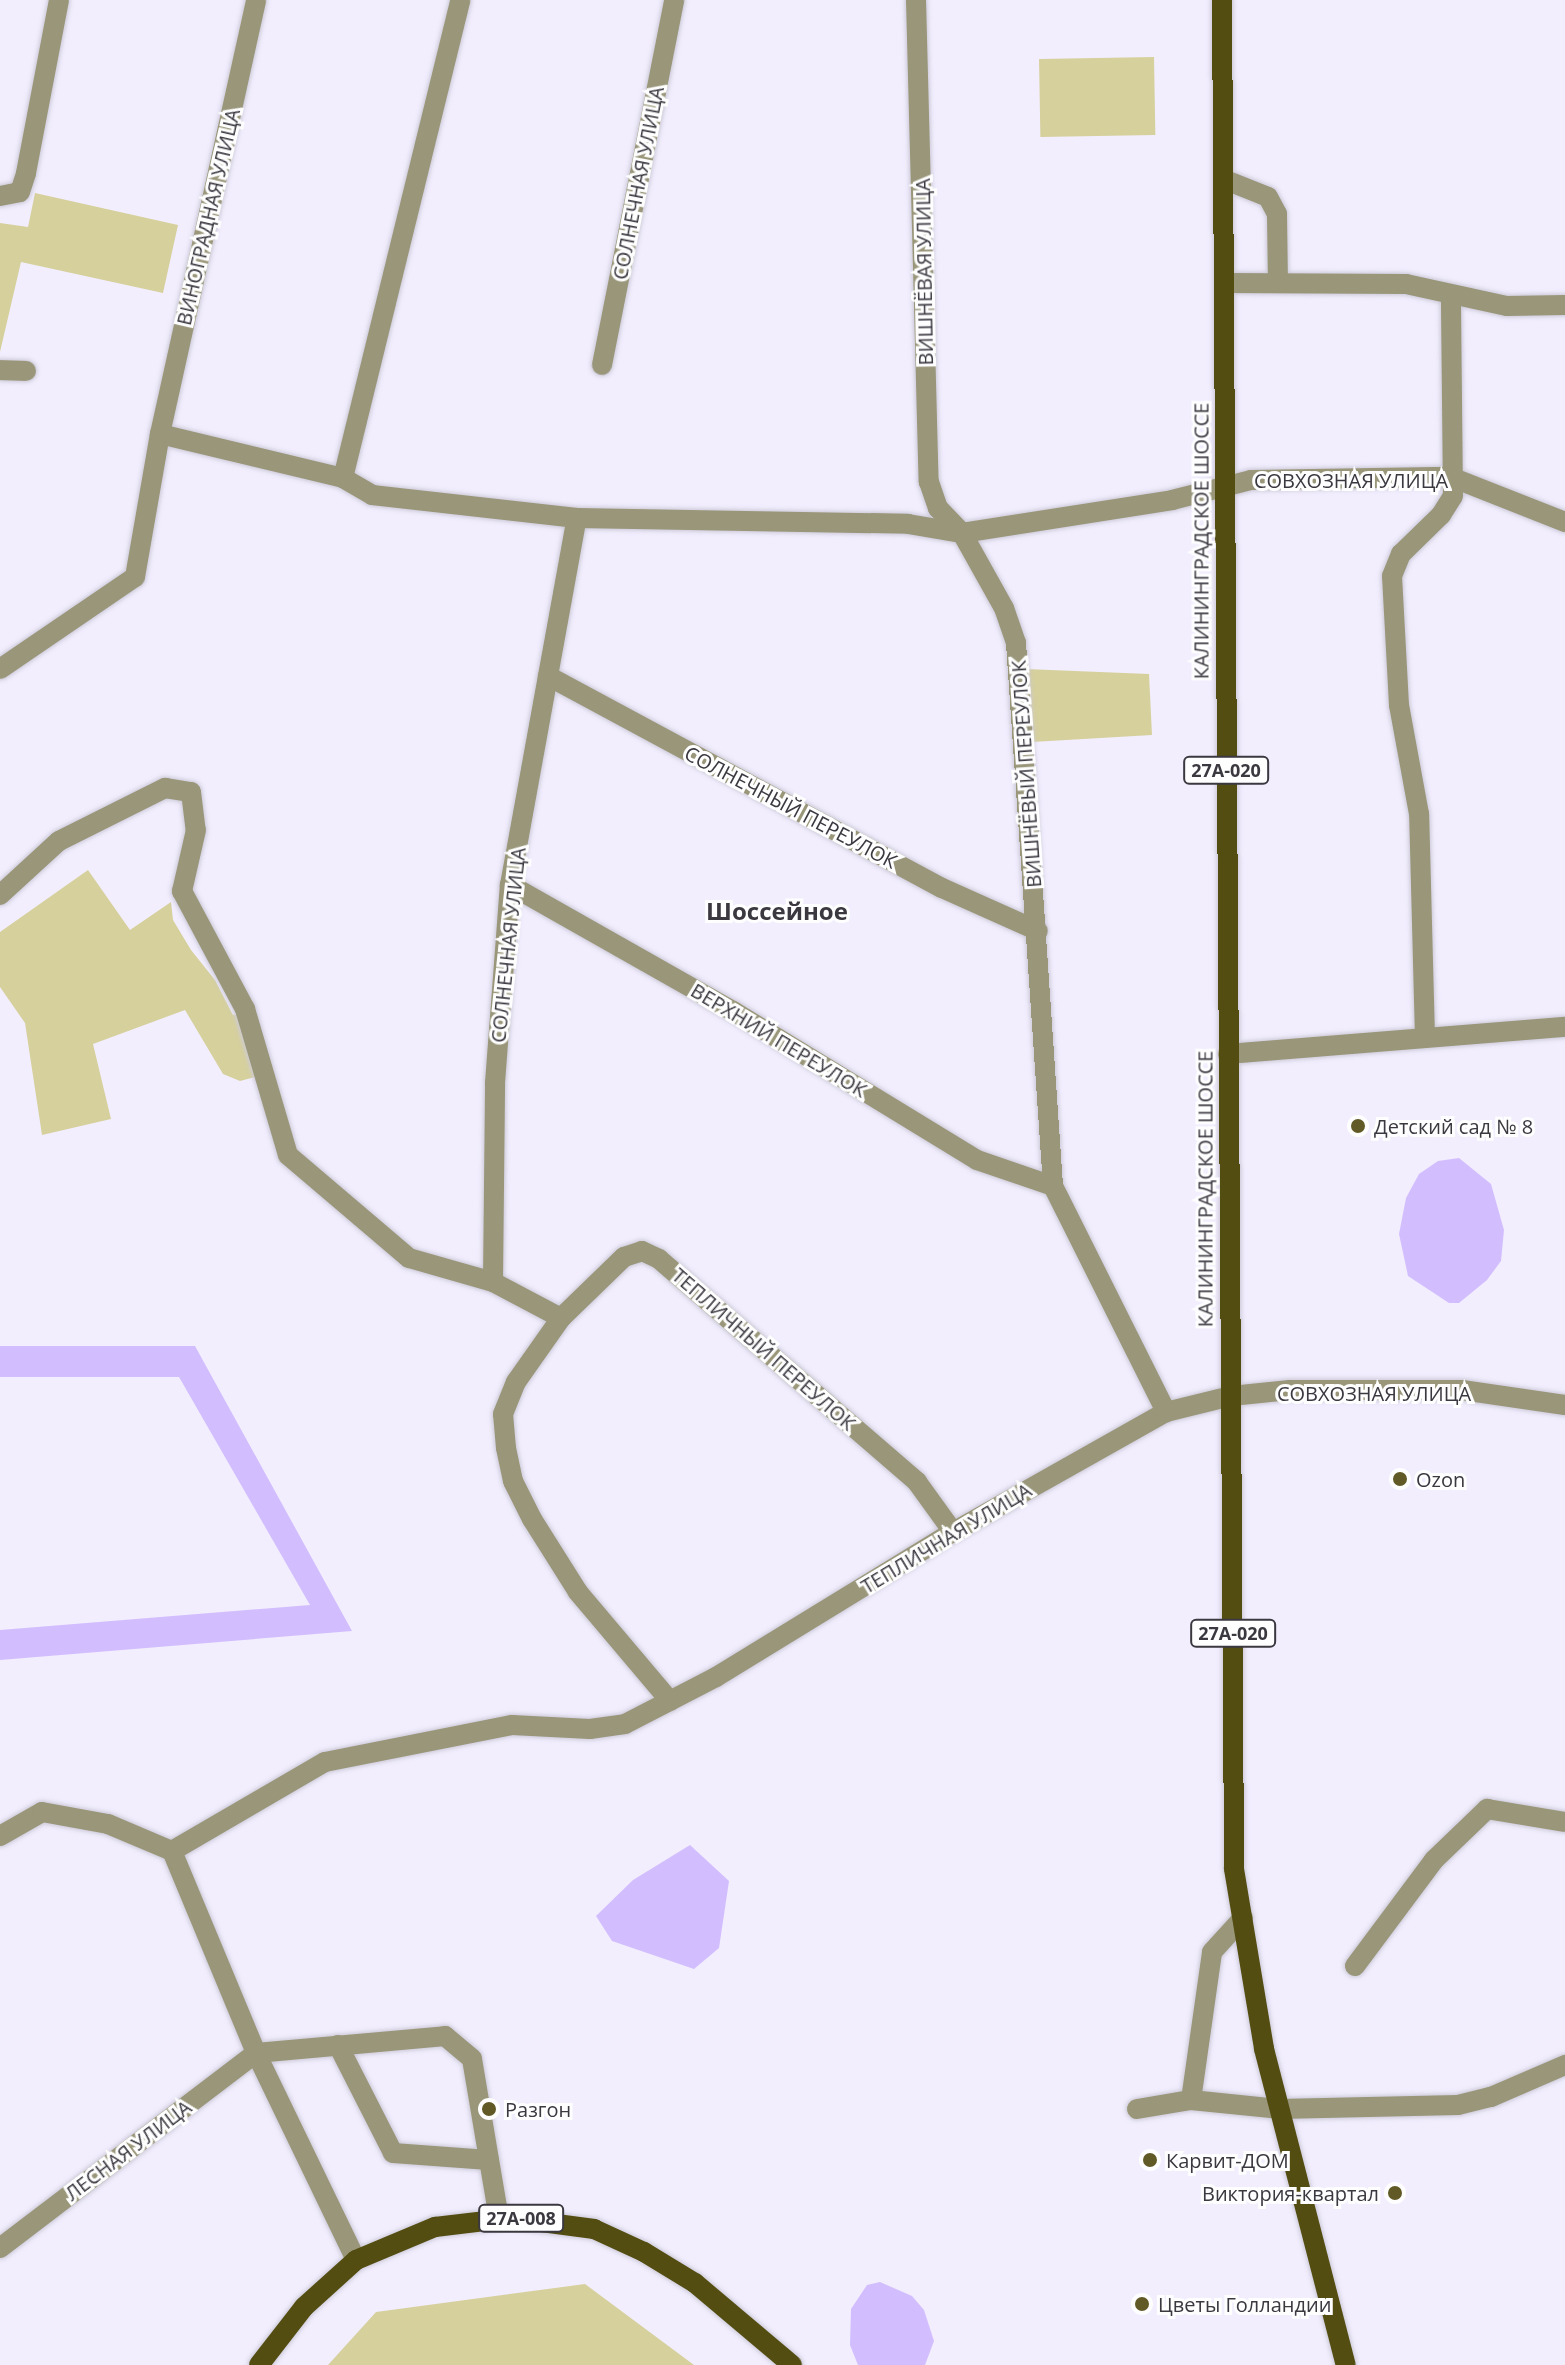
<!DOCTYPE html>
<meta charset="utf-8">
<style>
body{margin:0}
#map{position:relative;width:1565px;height:2365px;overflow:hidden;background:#f2eefe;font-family:"Open Sans",sans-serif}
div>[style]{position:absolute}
.green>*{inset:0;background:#d6d09d;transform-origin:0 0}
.water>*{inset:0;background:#d2befe}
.roads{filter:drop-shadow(0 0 2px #cdcad8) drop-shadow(0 0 2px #cdcad8)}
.minor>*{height:20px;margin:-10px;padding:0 10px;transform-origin:10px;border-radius:10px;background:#99967a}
.major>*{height:20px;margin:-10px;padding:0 10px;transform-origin:10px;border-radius:10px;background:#534d12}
.dots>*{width:22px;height:22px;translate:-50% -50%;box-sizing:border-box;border:4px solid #fefefe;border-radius:50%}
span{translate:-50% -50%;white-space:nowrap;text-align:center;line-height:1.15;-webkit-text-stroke:6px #fefefe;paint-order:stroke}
.shield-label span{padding:2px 6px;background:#fefefe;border:2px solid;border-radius:6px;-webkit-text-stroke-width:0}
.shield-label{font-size:18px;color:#3b3840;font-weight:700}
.street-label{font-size:20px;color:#3b3840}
.poi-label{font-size:20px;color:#3b3840}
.left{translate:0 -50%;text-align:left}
.right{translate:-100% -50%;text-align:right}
.quarter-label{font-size:24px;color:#3b3840;font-weight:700}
</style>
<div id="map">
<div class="green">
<div style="left:1154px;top:57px;width:78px;height:115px;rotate:89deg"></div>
<div style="clip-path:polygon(35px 193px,178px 225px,163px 293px,21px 262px,0 352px,0 223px,28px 227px)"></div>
<div style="clip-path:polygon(1026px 669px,1149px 674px,1152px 735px,1032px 742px)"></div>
<div style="clip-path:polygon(88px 870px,130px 930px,171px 902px,173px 920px,191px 950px,215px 980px,233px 1015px,243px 1013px,266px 1074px,240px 1081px,223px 1074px,185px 1010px,93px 1044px,111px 1119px,42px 1135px,25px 1023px,0 987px,0 932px)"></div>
<div style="clip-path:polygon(585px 2284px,694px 2365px,328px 2365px,376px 2312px)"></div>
</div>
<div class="water">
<div style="clip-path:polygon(1459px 1158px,1491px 1184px,1504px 1230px,1501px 1261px,1487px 1280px,1459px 1303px,1449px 1303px,1408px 1276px,1399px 1234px,1406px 1198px,1419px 1174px,1438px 1161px)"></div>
<div style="clip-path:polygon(0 1346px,195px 1346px,352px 1631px,0 1660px,0 1630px,310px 1605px,179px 1377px,0 1377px)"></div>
<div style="clip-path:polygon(690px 1845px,729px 1881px,719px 1948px,694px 1969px,612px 1941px,596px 1916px,633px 1880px)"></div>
<div style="clip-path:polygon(880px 2282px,912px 2296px,924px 2310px,934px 2341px,925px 2365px,858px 2365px,850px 2345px,851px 2309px,867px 2285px)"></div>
</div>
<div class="roads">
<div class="minor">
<div style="left:916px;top:0;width:482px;rotate:88.5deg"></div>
<div style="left:929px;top:482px;width:28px;rotate:71deg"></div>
<div style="left:938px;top:508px;width:35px;rotate:46deg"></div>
<div style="left:962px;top:533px;width:86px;rotate:60.8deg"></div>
<div style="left:1004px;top:608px;width:37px;rotate:71deg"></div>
<div style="left:1016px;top:643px;width:544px;rotate:86.1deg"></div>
<div style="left:1053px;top:1186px;width:253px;rotate:63.4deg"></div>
<div style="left:1223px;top:179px;width:48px;rotate:21.8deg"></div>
<div style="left:1268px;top:197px;width:19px;rotate:62deg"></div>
<div style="left:1277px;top:214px;width:69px;rotate:89.2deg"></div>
<div style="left:0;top:196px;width:20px;rotate:-11deg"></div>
<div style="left:20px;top:192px;width:20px;rotate:-72deg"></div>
<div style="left:26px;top:173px;width:176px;rotate:-79.2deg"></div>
<div style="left:1225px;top:283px;width:181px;rotate:0.3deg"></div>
<div style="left:1406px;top:284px;width:103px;rotate:12.3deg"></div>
<div style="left:1507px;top:306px;width:58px;rotate:-1deg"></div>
<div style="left:602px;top:365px;width:372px;rotate:-78.8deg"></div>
<div style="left:0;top:370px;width:26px;rotate:2deg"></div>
<div style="left:160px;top:434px;width:188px;rotate:13.5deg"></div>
<div style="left:343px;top:478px;width:34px;rotate:30deg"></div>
<div style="left:372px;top:495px;width:206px;rotate:6.4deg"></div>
<div style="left:577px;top:518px;width:331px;rotate:1deg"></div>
<div style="left:908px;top:524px;width:55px;rotate:9.5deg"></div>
<div style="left:962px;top:533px;width:213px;rotate:-8.9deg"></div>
<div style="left:1172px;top:500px;width:81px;rotate:-14.2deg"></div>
<div style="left:1251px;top:480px;width:200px;rotate:-0.9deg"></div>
<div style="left:1451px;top:477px;width:123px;rotate:21.5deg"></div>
<div style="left:343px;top:478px;width:492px;rotate:-76.2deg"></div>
<div style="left:0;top:669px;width:163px;rotate:-34.3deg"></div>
<div style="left:135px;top:577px;width:145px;rotate:-80.1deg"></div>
<div style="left:160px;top:434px;width:444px;rotate:-77.5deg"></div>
<div style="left:548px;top:676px;width:447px;rotate:28.3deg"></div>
<div style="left:942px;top:888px;width:105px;rotate:24.1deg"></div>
<div style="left:510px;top:885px;width:256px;rotate:29.5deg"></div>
<div style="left:733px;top:1011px;width:286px;rotate:31.4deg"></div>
<div style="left:977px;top:1160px;width:80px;rotate:18.9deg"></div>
<div style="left:0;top:895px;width:80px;rotate:-42.5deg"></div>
<div style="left:59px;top:841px;width:119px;rotate:-26.6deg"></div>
<div style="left:165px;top:788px;width:26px;rotate:9deg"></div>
<div style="left:191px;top:792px;width:38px;rotate:83deg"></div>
<div style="left:196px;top:830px;width:63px;rotate:102.9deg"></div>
<div style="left:182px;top:891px;width:134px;rotate:61.9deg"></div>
<div style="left:245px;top:1009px;width:152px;rotate:73.6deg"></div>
<div style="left:288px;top:1155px;width:159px;rotate:40.4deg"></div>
<div style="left:409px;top:1258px;width:87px;rotate:15.9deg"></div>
<div style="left:493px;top:1282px;width:77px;rotate:27.9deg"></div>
<div style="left:1425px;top:1038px;width:224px;rotate:-91.5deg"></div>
<div style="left:1419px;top:814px;width:111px;rotate:-100.4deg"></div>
<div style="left:1399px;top:705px;width:129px;rotate:-93.1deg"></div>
<div style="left:1392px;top:576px;width:24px;rotate:-68deg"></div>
<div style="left:1401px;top:554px;width:56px;rotate:-44.3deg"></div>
<div style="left:1441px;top:515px;width:22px;rotate:-58deg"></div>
<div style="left:1453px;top:496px;width:200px;rotate:-90.6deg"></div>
<div style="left:1228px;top:1054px;width:338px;rotate:-4.6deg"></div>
<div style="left:493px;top:1282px;width:199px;rotate:-89.4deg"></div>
<div style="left:495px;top:1083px;width:199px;rotate:-85.7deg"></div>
<div style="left:510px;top:885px;width:373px;rotate:-79.7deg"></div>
<div style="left:670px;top:1701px;width:143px;rotate:-130.2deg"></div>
<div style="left:578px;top:1592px;width:86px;rotate:-122.2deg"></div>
<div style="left:532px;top:1519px;width:42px;rotate:-116.6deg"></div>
<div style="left:513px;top:1481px;width:34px;rotate:-102deg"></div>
<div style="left:506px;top:1448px;width:34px;rotate:-95deg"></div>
<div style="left:503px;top:1414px;width:35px;rotate:-68deg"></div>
<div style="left:516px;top:1382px;width:78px;rotate:-54.9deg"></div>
<div style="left:561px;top:1318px;width:88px;rotate:-44.1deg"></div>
<div style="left:624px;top:1257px;width:19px;rotate:-18deg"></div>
<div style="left:642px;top:1251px;width:19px;rotate:25deg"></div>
<div style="left:659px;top:1259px;width:341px;rotate:40.8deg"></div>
<div style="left:917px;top:1482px;width:62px;rotate:54.2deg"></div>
<div style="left:0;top:1836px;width:48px;rotate:-29.7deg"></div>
<div style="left:42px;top:1812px;width:67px;rotate:10.3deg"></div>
<div style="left:108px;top:1824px;width:69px;rotate:22.9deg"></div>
<div style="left:172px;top:1851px;width:177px;rotate:-30.2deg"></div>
<div style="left:325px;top:1762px;width:191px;rotate:-11.2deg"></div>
<div style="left:512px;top:1725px;width:78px;rotate:2.9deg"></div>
<div style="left:590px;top:1729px;width:35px;rotate:-8deg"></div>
<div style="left:625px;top:1724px;width:102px;rotate:-27.3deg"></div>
<div style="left:716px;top:1677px;width:278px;rotate:-31.5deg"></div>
<div style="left:953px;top:1532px;width:244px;rotate:-29.4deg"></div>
<div style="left:1166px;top:1412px;width:67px;rotate:-13.8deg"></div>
<div style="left:1231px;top:1396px;width:59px;rotate:-5.8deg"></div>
<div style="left:1290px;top:1390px;width:172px"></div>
<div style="left:1462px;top:1390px;width:104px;rotate:8.3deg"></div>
<div style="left:172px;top:1851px;width:219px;rotate:67.4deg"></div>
<div style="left:256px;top:2053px;width:230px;rotate:64.2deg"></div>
<div style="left:1355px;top:1966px;width:132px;rotate:-53.3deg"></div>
<div style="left:1434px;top:1860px;width:74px;rotate:-43.9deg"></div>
<div style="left:1487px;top:1809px;width:79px;rotate:9.5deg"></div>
<div style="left:338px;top:2045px;width:121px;rotate:63deg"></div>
<div style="left:393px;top:2153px;width:96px;rotate:4.2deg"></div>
<div style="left:256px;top:2053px;width:190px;rotate:-5.1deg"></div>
<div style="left:445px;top:2036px;width:35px;rotate:40deg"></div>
<div style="left:472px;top:2059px;width:162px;rotate:80.4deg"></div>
<div style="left:1191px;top:2100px;width:149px;rotate:-81.9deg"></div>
<div style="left:1212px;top:1952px;width:46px;rotate:-47.6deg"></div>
<div style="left:1137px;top:2109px;width:55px;rotate:-9.5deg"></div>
<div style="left:1191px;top:2100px;width:88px;rotate:5.8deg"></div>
<div style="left:1279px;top:2109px;width:179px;rotate:-1.3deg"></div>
<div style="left:1458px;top:2105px;width:34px;rotate:-14deg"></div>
<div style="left:1491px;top:2097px;width:81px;rotate:-23.4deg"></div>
<div style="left:0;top:2248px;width:322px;rotate:-37.3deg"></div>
</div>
<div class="major">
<div style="left:1222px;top:0;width:1869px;rotate:89.63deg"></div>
<div style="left:1234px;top:1869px;width:182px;rotate:80.5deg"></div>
<div style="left:1264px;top:2049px;width:326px;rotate:75.5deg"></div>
<div style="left:259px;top:2365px;width:73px;rotate:-52.2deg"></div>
<div style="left:304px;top:2307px;width:70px;rotate:-42.1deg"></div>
<div style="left:356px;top:2260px;width:86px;rotate:-22.7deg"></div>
<div style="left:435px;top:2227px;width:77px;rotate:-6.8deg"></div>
<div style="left:511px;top:2218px;width:84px;rotate:7.5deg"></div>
<div style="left:594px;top:2229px;width:55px;rotate:24.7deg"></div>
<div style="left:644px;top:2252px;width:60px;rotate:31.3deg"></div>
<div style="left:695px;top:2283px;width:127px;rotate:40.2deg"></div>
</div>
</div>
<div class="dots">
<div style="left:1358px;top:1126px;background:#615a27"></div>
<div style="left:1400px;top:1479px;background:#615a27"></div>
<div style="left:489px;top:2109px;background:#615a27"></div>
<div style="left:1150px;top:2160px;background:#615a27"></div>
<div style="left:1395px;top:2193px;background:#615a27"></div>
<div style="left:1142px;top:2304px;background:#615a27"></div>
</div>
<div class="shield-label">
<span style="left:1226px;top:770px">27А-020</span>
<span style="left:1233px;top:1633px">27А-020</span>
<span style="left:521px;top:2218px">27А-008</span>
</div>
<div class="street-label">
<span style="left:638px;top:183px;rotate:-79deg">СОЛНЕЧНАЯ УЛИЦА</span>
<span style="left:208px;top:217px;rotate:-77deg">ВИНОГРАДНАЯ УЛИЦА</span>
<span style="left:924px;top:272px;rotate:-91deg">ВИШНЁВАЯ УЛИЦА</span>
<span style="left:1351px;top:480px">СОВХОЗНАЯ УЛИЦА</span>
<span style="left:1201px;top:541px;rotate:-90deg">КАЛИНИНГРАДСКОЕ ШОССЕ</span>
<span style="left:1026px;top:774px;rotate:-94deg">ВИШНЁВЫЙ ПЕРЕУЛОК</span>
<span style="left:791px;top:807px;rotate:28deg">СОЛНЕЧНЫЙ ПЕРЕУЛОК</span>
<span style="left:508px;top:945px;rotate:-84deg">СОЛНЕЧНАЯ УЛИЦА</span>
<span style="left:779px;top:1040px;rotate:31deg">ВЕРХНИЙ ПЕРЕУЛОК</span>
<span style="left:1205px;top:1189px;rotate:-90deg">КАЛИНИНГРАДСКОЕ ШОССЕ</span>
<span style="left:764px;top:1349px;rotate:41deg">ТЕПЛИЧНЫЙ ПЕРЕУЛОК</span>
<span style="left:1374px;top:1393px">СОВХОЗНАЯ УЛИЦА</span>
<span style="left:946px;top:1538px;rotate:-31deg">ТЕПЛИЧНАЯ УЛИЦА</span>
<span style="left:128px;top:2150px;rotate:-37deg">ЛЕСНАЯ УЛИЦА</span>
</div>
<div class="poi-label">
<span class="left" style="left:1374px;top:1126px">Детский сад № 8</span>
<span class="left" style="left:1416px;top:1479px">Ozon</span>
<span class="left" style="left:505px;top:2109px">Разгон</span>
<span class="left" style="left:1166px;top:2160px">Карвит-ДОМ</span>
<span class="right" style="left:1379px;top:2193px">Виктория-квартал</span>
<span class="left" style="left:1158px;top:2304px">Цветы Голландии</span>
</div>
<div class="quarter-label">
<span style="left:777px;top:911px">Шоссейное</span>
</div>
</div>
